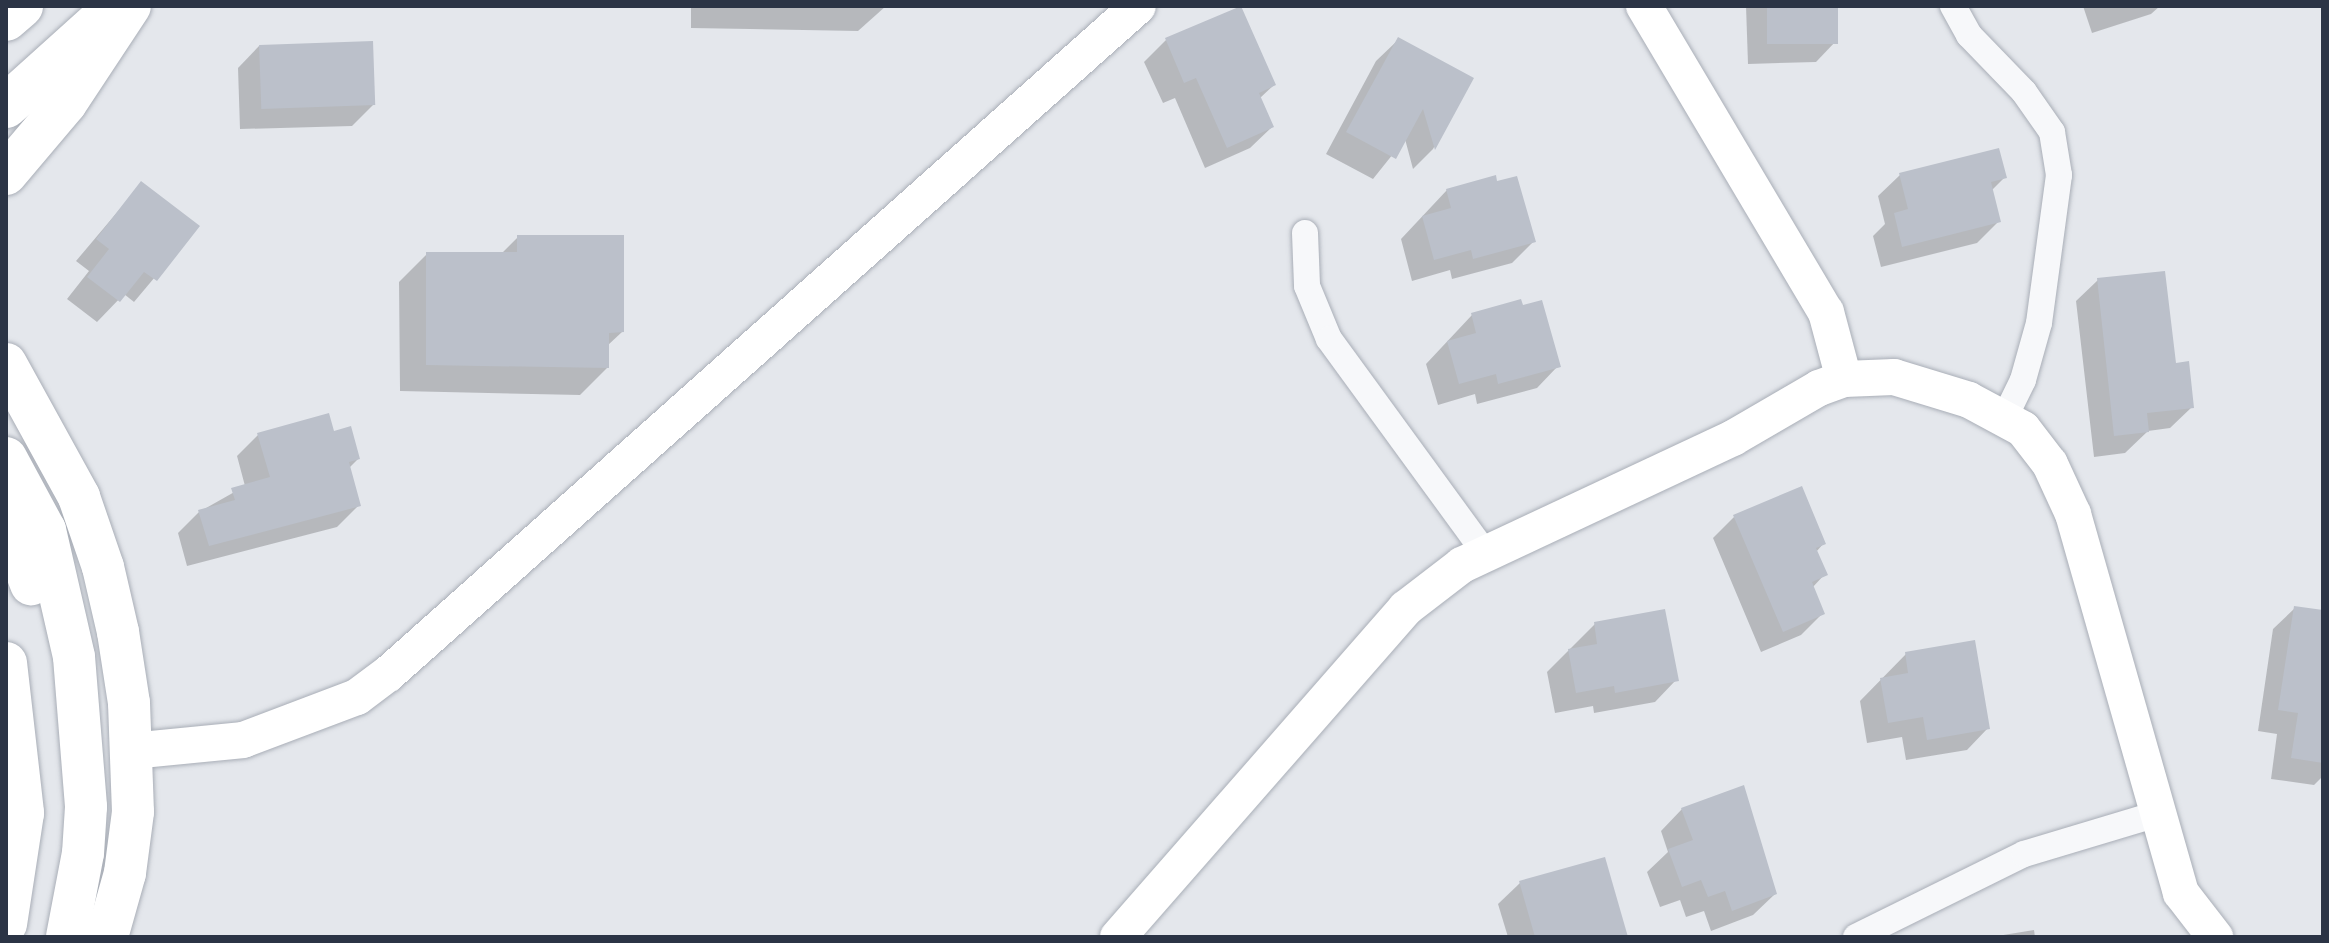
<!DOCTYPE html>
<style>
body{margin:0}
#map{position:relative;width:2329px;height:943px;overflow:hidden;background:#e4e7ec;font-family:Quicksand,sans-serif}
div>[style]{position:absolute}
.shadow>*{inset:0;background:#0003}
.building>*{inset:0;background:#bbc0ca;transform-origin:0 0}
.roads{filter:drop-shadow(0 0 2px #a9aeb7) drop-shadow(0 0 2px #a9aeb7)}
.street>*{height:26px;margin:-13px;padding:0 13px;transform-origin:13px;border-radius:13px;background:#f7f8fa}
.secondary>*{height:36px;margin:-18px;padding:0 18px;transform-origin:18px;border-radius:18px;background:#fff}
.primary>*{height:42px;margin:-21px;padding:0 21px;transform-origin:21px;border-radius:21px;background:#fff}
.highway>*{height:44px;margin:-22px;padding:0 22px;transform-origin:22px;border-radius:22px;background:#fff}
span{translate:-50% -50%;white-space:nowrap;text-align:center;line-height:1.15;-webkit-text-stroke:6px #f4f6f9;paint-order:stroke}
.frame{position:absolute;inset:0;border:8px solid #2b3445;pointer-events:none}
</style>
<div id="map">
<div class="shadow">
<div style="clip-path:polygon(691px 6px,886px 6px,858px 31px,691px 28px)"></div>
<div style="clip-path:polygon(1746px 6px,1836px 6px,1837px 40px,1816px 62px,1748px 64px)"></div>
<div style="clip-path:polygon(2083px 6px,2160px 6px,2151px 14px,2092px 33px)"></div>
<div style="clip-path:polygon(1166px 40px,1274px 85px,1259px 99px,1272px 127px,1250px 148px,1205px 168px,1175px 98px,1163px 103px,1144px 62px)"></div>
<div style="clip-path:polygon(1398px 40px,1471px 79px,1433px 149px,1413px 169px,1405px 139px,1373px 179px,1326px 154px,1376px 61px)"></div>
<div style="clip-path:polygon(259px 46px,373px 105px,352px 126px,240px 129px,238px 68px)"></div>
<div style="clip-path:polygon(1900px 175px,2004px 178px,1991px 191px,1999px 221px,1977px 243px,1881px 267px,1873px 236px,1885px 224px,1878px 196px)"></div>
<div style="clip-path:polygon(141px 184px,197px 227px,134px 302px,124px 294px,97px 322px,67px 299px,89px 271px,76px 261px)"></div>
<div style="clip-path:polygon(1447px 190px,1533px 242px,1512px 263px,1452px 279px,1450px 270px,1412px 281px,1401px 239px)"></div>
<div style="clip-path:polygon(518px 237px,622px 332px,607px 346px,607px 368px,580px 395px,400px 391px,399px 282px,427px 254px,501px 254px)"></div>
<div style="clip-path:polygon(2098px 280px,2174px 365px,2192px 407px,2170px 428px,2148px 431px,2125px 453px,2094px 457px,2076px 301px)"></div>
<div style="clip-path:polygon(1472px 315px,1558px 366px,1537px 388px,1477px 404px,1475px 394px,1438px 405px,1426px 364px)"></div>
<div style="clip-path:polygon(333px 433px,358px 459px,349px 468px,359px 505px,337px 527px,187px 566px,178px 533px,199px 512px,245px 486px,237px 456px,258px 435px)"></div>
<div style="clip-path:polygon(1734px 517px,1824px 543px,1816px 552px,1825px 574px,1812px 588px,1823px 613px,1801px 635px,1761px 652px,1713px 538px)"></div>
<div style="clip-path:polygon(2295px 608px,2323px 612px,2323px 776px,2314px 785px,2271px 779px,2277px 734px,2258px 731px,2273px 629px)"></div>
<div style="clip-path:polygon(1595px 624px,1676px 680px,1655px 702px,1594px 713px,1593px 706px,1555px 713px,1547px 672px)"></div>
<div style="clip-path:polygon(1906px 654px,1988px 728px,1967px 750px,1906px 760px,1902px 737px,1867px 743px,1860px 701px)"></div>
<div style="clip-path:polygon(1682px 809px,1775px 894px,1753px 915px,1711px 931px,1704px 911px,1686px 917px,1680px 900px,1660px 907px,1647px 872px,1668px 852px,1661px 831px)"></div>
<div style="clip-path:polygon(1520px 883px,1626px 937px,1508px 937px,1498px 904px)"></div>
<div style="clip-path:polygon(2034px 930px,2035px 937px,1991px 937px)"></div>
</div>
<div class="building">
<div style="clip-path:polygon(1241px 6px,1276px 85px,1259px 93px,1274px 127px,1227px 148px,1196px 78px,1184px 83px,1165px 38px)"></div>
<div style="left:1767px;top:6px;width:71px;height:38px"></div>
<div style="clip-path:polygon(1398px 37px,1474px 78px,1435px 150px,1423px 109px,1396px 159px,1346px 132px)"></div>
<div style="left:373px;top:41px;width:64px;height:114px;rotate:88deg"></div>
<div style="clip-path:polygon(1999px 148px,2007px 178px,1991px 182px,2001px 222px,1902px 247px,1894px 213px,1908px 209px,1899px 173px)"></div>
<div style="clip-path:polygon(1496px 175px,1497px 181px,1517px 176px,1536px 242px,1473px 259px,1471px 250px,1434px 260px,1422px 216px,1451px 208px,1446px 189px)"></div>
<div style="clip-path:polygon(141px 181px,200px 226px,157px 281px,144px 272px,120px 302px,87px 277px,109px 249px,96px 239px)"></div>
<div style="clip-path:polygon(517px 235px,624px 235px,624px 332px,609px 333px,609px 368px,426px 365px,426px 252px,517px 252px)"></div>
<div style="clip-path:polygon(2165px 271px,2176px 363px,2189px 361px,2194px 408px,2147px 413px,2149px 432px,2114px 436px,2097px 278px)"></div>
<div style="clip-path:polygon(1521px 299px,1523px 305px,1542px 300px,1561px 367px,1498px 384px,1496px 374px,1459px 384px,1447px 341px,1476px 333px,1471px 313px)"></div>
<div style="clip-path:polygon(329px 413px,334px 431px,351px 426px,360px 459px,349px 462px,361px 506px,209px 546px,198px 510px,235px 500px,231px 488px,270px 477px,257px 433px)"></div>
<div style="clip-path:polygon(1802px 486px,1826px 544px,1816px 548px,1828px 575px,1812px 582px,1825px 614px,1783px 632px,1733px 515px)"></div>
<div style="clip-path:polygon(2294px 606px,2323px 610px,2323px 763px,2291px 758px,2298px 713px,2278px 710px)"></div>
<div style="clip-path:polygon(1665px 609px,1679px 681px,1615px 693px,1614px 686px,1576px 693px,1568px 649px,1597px 644px,1594px 622px)"></div>
<div style="clip-path:polygon(1975px 640px,1990px 729px,1927px 740px,1923px 717px,1888px 723px,1880px 678px,1908px 673px,1905px 652px)"></div>
<div style="clip-path:polygon(1744px 785px,1777px 894px,1732px 911px,1725px 891px,1708px 897px,1701px 880px,1682px 887px,1668px 849px,1693px 840px,1681px 808px)"></div>
<div style="clip-path:polygon(1605px 857px,1628px 937px,1535px 937px,1519px 881px)"></div>
</div>
<div class="roads">
<div class="street">
<div style="left:1953px;top:6px;width:33px;rotate:61deg"></div>
<div style="left:1969px;top:35px;width:79px;rotate:46deg"></div>
<div style="left:2024px;top:92px;width:49px;rotate:55deg"></div>
<div style="left:2052px;top:132px;width:44px;rotate:80.8deg"></div>
<div style="left:2059px;top:175px;width:149px;rotate:97.7deg"></div>
<div style="left:2039px;top:323px;width:59px;rotate:105.7deg"></div>
<div style="left:2023px;top:380px;width:43px;rotate:116deg"></div>
<div style="left:1305px;top:233px;width:53px;rotate:87.8deg"></div>
<div style="left:1307px;top:286px;width:57px;rotate:67.5deg"></div>
<div style="left:1329px;top:339px;width:266px;rotate:53.9deg"></div>
<div style="left:1856px;top:937px;width:187px;rotate:-26.3deg"></div>
<div style="left:2024px;top:854px;width:139px;rotate:-16.7deg"></div>
</div>
<div class="secondary">
<div style="left:1644px;top:6px;width:356px;rotate:59.3deg"></div>
<div style="left:1826px;top:312px;width:69px;rotate:75deg"></div>
<div style="left:131px;top:751px;width:113px;rotate:-5.6deg"></div>
<div style="left:243px;top:740px;width:122px;rotate:-20.7deg"></div>
<div style="left:357px;top:697px;width:39px;rotate:-37deg"></div>
<div style="left:388px;top:674px;width:1004px;rotate:-41.69deg"></div>
<div style="left:1118px;top:937px;width:437px;rotate:-48.8deg"></div>
<div style="left:1406px;top:608px;width:71px;rotate:-37.5deg"></div>
<div style="left:1462px;top:565px;width:299px;rotate:-25.1deg"></div>
<div style="left:1733px;top:438px;width:99px;rotate:-30.2deg"></div>
<div style="left:1819px;top:388px;width:27px;rotate:-20deg"></div>
<div style="left:1844px;top:379px;width:50px;rotate:-2.3deg"></div>
<div style="left:1894px;top:377px;width:78px;rotate:17deg"></div>
<div style="left:1969px;top:400px;width:61px;rotate:28.2deg"></div>
<div style="left:2023px;top:429px;width:44px;rotate:52.4deg"></div>
<div style="left:2050px;top:464px;width:55px;rotate:65.3deg"></div>
<div style="left:2073px;top:514px;width:394px;rotate:74.1deg"></div>
<div style="left:2181px;top:893px;width:56px;rotate:52.3deg"></div>
</div>
<div class="primary">
<div style="left:6px;top:174px;width:93px;rotate:-49.8deg"></div>
<div style="left:66px;top:103px;width:116px;rotate:-56.6deg"></div>
<div style="left:6px;top:364px;width:152px;rotate:61.2deg"></div>
<div style="left:79px;top:497px;width:74px;rotate:71.1deg"></div>
<div style="left:103px;top:567px;width:67px;rotate:77deg"></div>
<div style="left:118px;top:632px;width:72px;rotate:81.2deg"></div>
<div style="left:129px;top:703px;width:109px;rotate:87.9deg"></div>
<div style="left:133px;top:812px;width:62px;rotate:97.5deg"></div>
<div style="left:125px;top:873px;width:66px;rotate:105.7deg"></div>
<div style="left:6px;top:458px;width:82px;rotate:61.6deg"></div>
<div style="left:45px;top:530px;width:130px;rotate:77.1deg"></div>
<div style="left:74px;top:657px;width:150px;rotate:85.4deg"></div>
<div style="left:86px;top:807px;width:46px;rotate:93.7deg"></div>
<div style="left:83px;top:853px;width:86px;rotate:100.8deg"></div>
<div style="left:6px;top:518px;width:71px;rotate:69.3deg"></div>
<div style="left:6px;top:663px;width:151px;rotate:83.5deg"></div>
<div style="left:23px;top:813px;width:112px;rotate:98.7deg"></div>
</div>
<div class="highway">
<div style="left:6px;top:19px;width:20px;rotate:-41deg"></div>
<div style="left:6px;top:106px;width:149px;rotate:-42deg"></div>
</div>
</div>
<div class="frame"></div>
</div>
